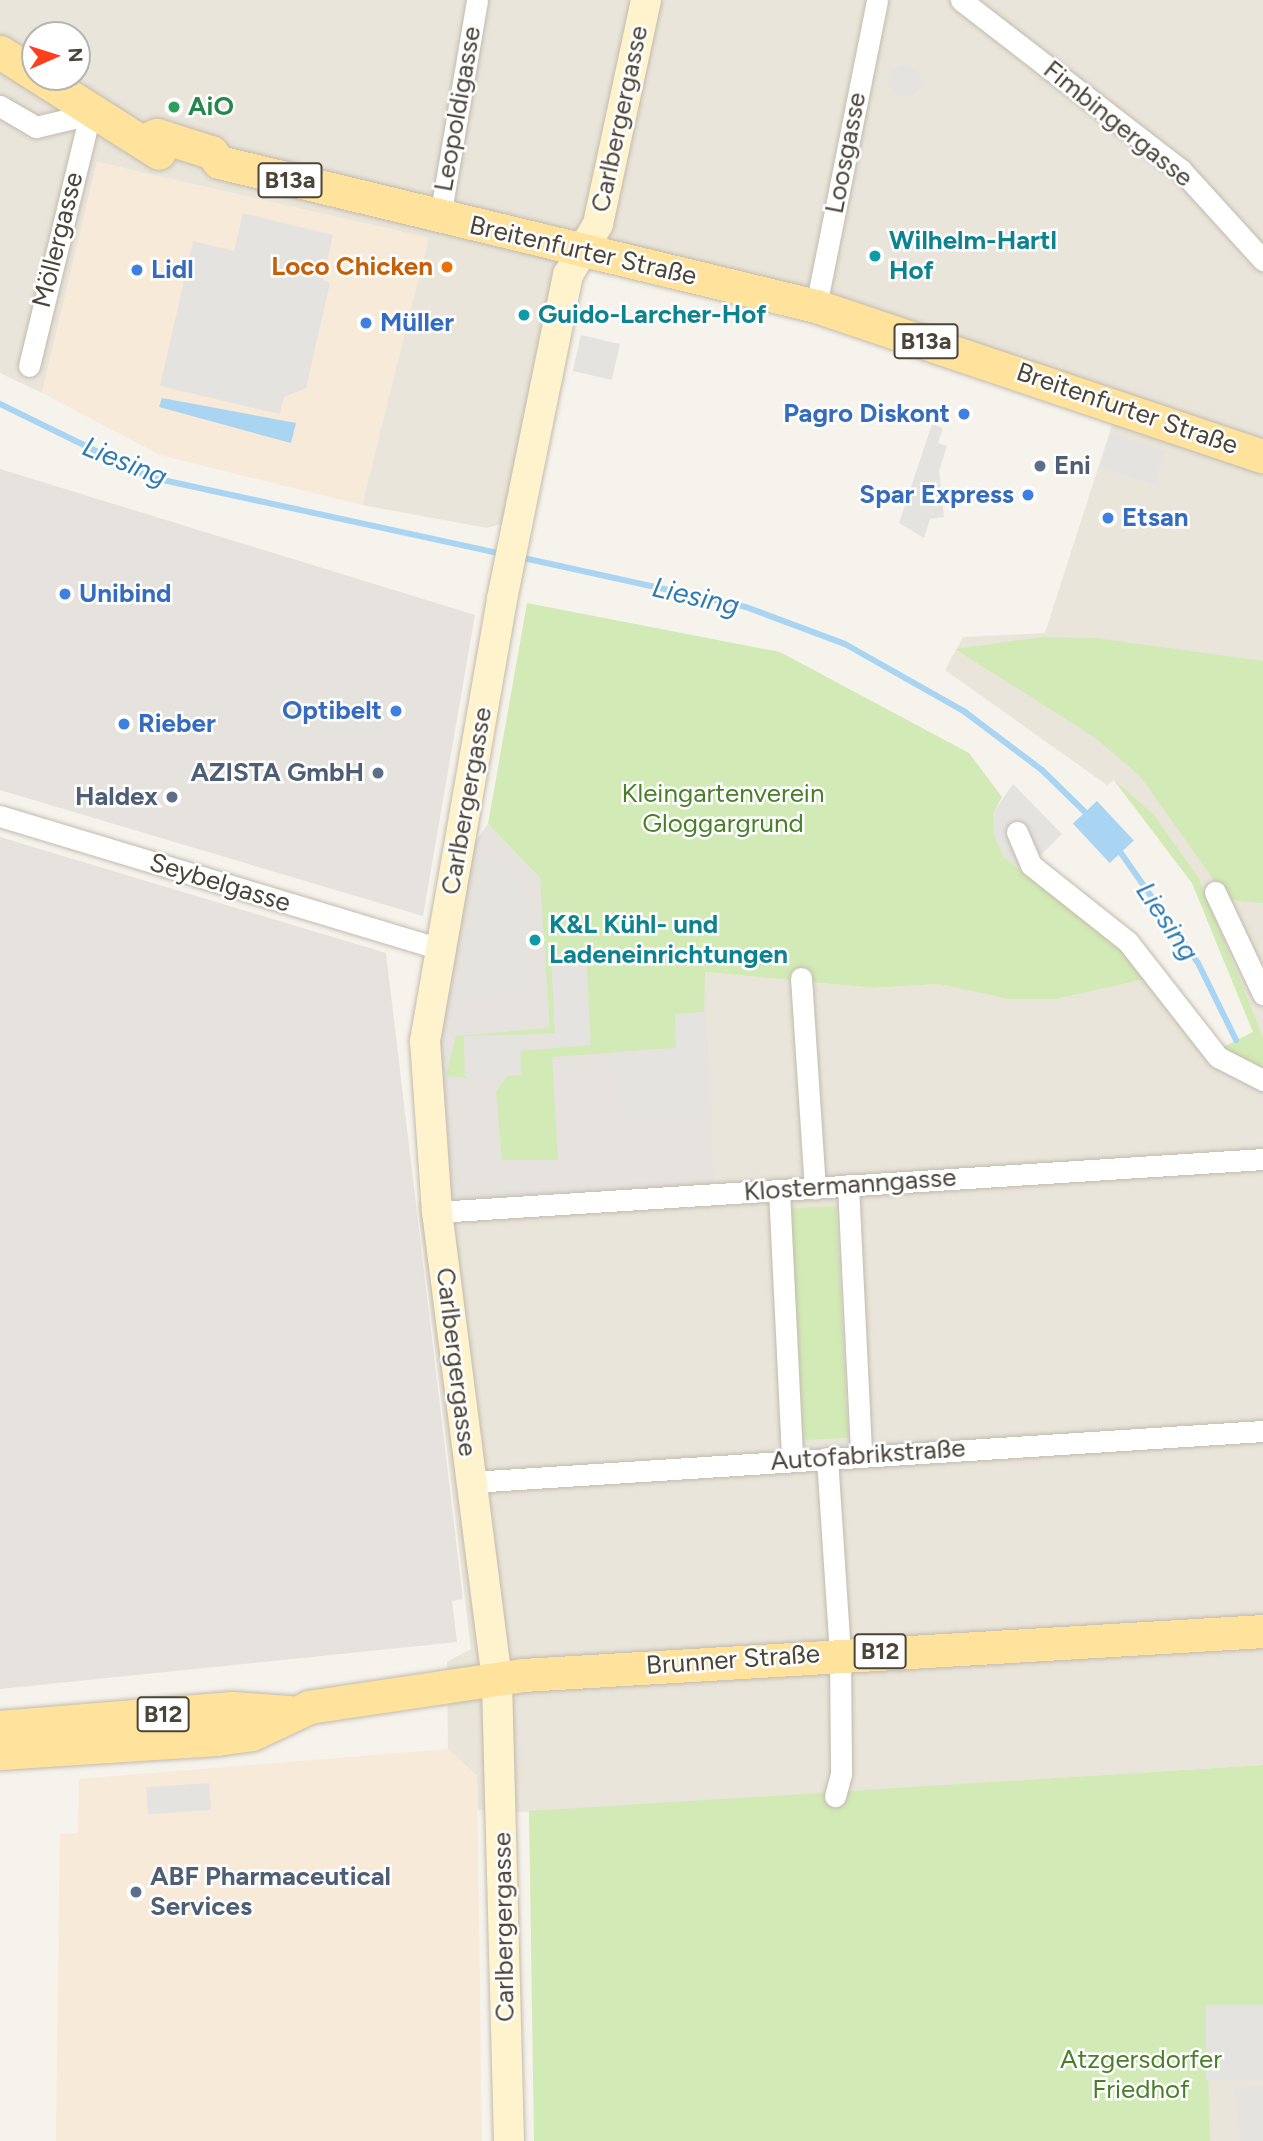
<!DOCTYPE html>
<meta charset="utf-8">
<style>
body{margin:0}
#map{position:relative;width:1263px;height:2141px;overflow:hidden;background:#f6f3ec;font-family:Figtree,sans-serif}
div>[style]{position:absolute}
.residential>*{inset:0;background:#eae5da;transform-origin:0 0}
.commercial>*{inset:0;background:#f7ead8}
.industrial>*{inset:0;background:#e6e2dd}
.green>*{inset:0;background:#d2eab5;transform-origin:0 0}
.parking>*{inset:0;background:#e5e3e0;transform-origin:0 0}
.round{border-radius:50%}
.water>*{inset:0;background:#a9d4f2;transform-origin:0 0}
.stream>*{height:6px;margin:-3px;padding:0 3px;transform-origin:3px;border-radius:3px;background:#a9d4f2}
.roads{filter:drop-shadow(0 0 2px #c2bbae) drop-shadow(0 0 2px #c2bbae)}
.street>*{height:21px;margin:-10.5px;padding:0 10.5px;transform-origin:10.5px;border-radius:10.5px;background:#fff}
.secondary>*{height:30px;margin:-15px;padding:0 15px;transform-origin:15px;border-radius:15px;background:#fff3cd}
.primary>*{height:33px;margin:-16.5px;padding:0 16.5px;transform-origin:16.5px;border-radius:16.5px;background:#ffe39c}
.dots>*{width:19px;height:19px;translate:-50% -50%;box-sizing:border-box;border:4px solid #fff;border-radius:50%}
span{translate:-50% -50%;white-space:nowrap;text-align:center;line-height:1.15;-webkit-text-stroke:5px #fff;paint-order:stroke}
.shield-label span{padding:2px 5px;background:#fff;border:2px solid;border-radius:5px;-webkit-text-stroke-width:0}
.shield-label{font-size:24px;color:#4b4439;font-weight:700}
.leisure-label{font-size:26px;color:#27864d;font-weight:700}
.left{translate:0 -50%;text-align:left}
.street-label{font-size:26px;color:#4b4439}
.culture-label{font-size:26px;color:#0d838f;font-weight:700}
.food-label{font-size:26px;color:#c56008;font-weight:700}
.right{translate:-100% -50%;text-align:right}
.shop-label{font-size:26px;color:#366cbe;font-weight:700}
.service-label{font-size:26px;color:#4e5e75;font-weight:700}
.park-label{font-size:26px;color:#4a7f2a}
.water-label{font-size:28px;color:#2e7ab2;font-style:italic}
.north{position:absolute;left:21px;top:21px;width:70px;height:70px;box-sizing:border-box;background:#fff;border:2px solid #b7b4b0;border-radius:50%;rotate:87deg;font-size:19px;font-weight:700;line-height:28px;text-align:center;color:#4b4439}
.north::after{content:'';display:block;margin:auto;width:24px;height:32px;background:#fc3f1d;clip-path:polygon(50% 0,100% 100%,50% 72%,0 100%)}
</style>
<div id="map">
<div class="residential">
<div style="clip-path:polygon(evenodd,0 0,1263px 0,1263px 1765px,527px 1812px,478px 1810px,477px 1776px,448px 1749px,447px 1662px,471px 1649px,417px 1202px,713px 1179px,705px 972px,874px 988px,939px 984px,1008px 999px,1057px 999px,1150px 978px,1210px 1057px,1253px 1032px,1192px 883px,1114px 780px,1107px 785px,945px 670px,963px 637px,1045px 633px,1119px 403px,583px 250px,518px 519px,487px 528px,362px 505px,428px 238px,97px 162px,42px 393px,0 373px,0 0,35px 35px,77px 35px,77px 77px,35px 77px,35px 35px)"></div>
<div style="left:1263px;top:2005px;width:136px;height:57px;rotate:90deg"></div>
</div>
<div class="commercial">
<div style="clip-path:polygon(97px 162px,429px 238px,362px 505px,160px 455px,42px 393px)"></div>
<div style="clip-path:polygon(448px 1749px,477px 1776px,482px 2141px,56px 2141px,60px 1834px,78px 1833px,79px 1779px)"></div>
</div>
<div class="industrial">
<div style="clip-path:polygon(0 469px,475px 615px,423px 916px,0 790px)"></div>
<div style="clip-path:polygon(488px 824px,540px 878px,705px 972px,714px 1179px,700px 1195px,437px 1212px,426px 1097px,456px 868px)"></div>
<div style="clip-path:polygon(0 837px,386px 953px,463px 1599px,452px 1601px,457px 1642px,0 1689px)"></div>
</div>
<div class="green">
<div style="clip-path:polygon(527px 603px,780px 652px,969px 753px,1002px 797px,993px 814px,1004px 857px,1070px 900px,1150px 978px,1057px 999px,1008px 999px,939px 984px,874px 988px,705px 972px,704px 1012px,675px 1014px,677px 1048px,552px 1057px,558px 1160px,502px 1160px,496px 1091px,507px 1076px,521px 1075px,520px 1051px,590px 1045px,551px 956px,555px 1033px,465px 1038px,466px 1078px,446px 1076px,456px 1036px,550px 1028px,540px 878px,488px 824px)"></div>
<div style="clip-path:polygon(1042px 637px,1095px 638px,1263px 661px,1263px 903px,1228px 900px,1140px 776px,1094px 737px,955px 649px)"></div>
<div style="clip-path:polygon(1113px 779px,1154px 815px,1198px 877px,1263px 1037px,1263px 1073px,1221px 1048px,1253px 1032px,1192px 883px)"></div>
<div style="left:836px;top:1206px;width:232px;height:45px;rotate:87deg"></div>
<div style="clip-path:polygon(1263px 1765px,1263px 2005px,1206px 2008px,1210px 2141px,534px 2141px,529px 1811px)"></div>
</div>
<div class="parking">
<div class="round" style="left:889px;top:65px;width:32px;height:32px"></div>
<div style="clip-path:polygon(243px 213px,333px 235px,323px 280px,330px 283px,306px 388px,284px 397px,280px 414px,160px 386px,193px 241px,234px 251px)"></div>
<div style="left:581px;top:335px;width:40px;height:37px;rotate:13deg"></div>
<div style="clip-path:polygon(932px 424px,943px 428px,938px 443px,947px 446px,939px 471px,944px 517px,930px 519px,924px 538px,899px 523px)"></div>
<div style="left:1111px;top:433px;width:57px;height:36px;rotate:18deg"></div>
<div style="clip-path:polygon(1013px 784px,1062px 834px,1023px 873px,1004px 857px,994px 836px,993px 813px)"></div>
<div style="clip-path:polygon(484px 850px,521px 887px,529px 993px,459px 998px)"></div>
<div style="left:586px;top:953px;width:92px;height:35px;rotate:87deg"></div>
<div style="clip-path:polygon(704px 1012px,710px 1111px,620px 1117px,615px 1052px,676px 1048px,675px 1014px)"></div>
<div style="left:520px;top:1035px;width:40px;height:56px;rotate:89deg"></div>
<div style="left:209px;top:1783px;width:27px;height:63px;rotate:86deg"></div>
<div style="left:1263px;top:2005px;width:75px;height:57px;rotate:90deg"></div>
<div style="clip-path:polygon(1263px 2086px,1263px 2141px,1239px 2141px,1235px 2088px)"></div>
</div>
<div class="water">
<div style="clip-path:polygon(162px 398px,296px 423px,291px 443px,159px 407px)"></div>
<div style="left:1097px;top:801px;width:54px;height:33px;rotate:47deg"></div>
</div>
<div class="stream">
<div style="left:0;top:404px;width:166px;rotate:26.1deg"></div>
<div style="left:149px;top:477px;width:360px;rotate:12.3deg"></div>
<div style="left:519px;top:557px;width:232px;rotate:12.4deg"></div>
<div style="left:746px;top:607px;width:106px;rotate:20.5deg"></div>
<div style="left:845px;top:644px;width:138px;rotate:29.5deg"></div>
<div style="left:965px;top:712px;width:96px;rotate:37deg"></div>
<div style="left:1042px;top:770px;width:67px;rotate:44.4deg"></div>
<div style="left:1116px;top:846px;width:143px;rotate:55deg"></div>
<div style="left:1198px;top:963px;width:86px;rotate:63.7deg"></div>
</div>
<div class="roads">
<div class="street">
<div style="left:961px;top:0;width:278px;rotate:37.7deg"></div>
<div style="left:1181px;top:170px;width:122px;rotate:47.7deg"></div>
<div style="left:0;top:106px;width:42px;rotate:30.3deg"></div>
<div style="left:36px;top:127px;width:56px;rotate:-13.5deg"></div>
<div style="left:90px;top:114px;width:259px;rotate:103.6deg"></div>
<div style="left:440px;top:217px;width:220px;rotate:-80.3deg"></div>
<div style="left:816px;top:306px;width:312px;rotate:-78.7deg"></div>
<div style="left:0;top:816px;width:460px;rotate:16.8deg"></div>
<div style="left:1017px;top:832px;width:36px;rotate:67deg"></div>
<div style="left:1031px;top:865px;width:124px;rotate:38.4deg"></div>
<div style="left:1128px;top:942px;width:146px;rotate:52deg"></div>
<div style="left:1218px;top:1057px;width:51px;rotate:27.1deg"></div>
<div style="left:1215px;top:892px;width:113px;rotate:64.8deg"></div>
<div style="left:801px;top:978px;width:211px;rotate:86.2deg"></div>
<div style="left:848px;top:1185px;width:270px;rotate:87.2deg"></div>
<div style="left:779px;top:1190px;width:270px;rotate:87.2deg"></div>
<div style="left:437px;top:1212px;width:828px;rotate:-3.67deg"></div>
<div style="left:827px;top:1458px;width:195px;rotate:86.2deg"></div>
<div style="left:840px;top:1653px;width:121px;rotate:89.5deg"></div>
<div style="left:841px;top:1774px;width:23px;rotate:105deg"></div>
<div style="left:472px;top:1482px;width:793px;rotate:-3.69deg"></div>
</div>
<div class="secondary">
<div style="left:509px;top:2141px;width:461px;rotate:-91.5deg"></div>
<div style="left:497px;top:1680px;width:472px;rotate:-97.3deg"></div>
<div style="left:437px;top:1212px;width:171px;rotate:-94deg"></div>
<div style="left:425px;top:1041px;width:449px;rotate:-80.1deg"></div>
<div style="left:502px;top:599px;width:331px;rotate:-78.5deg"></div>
<div style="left:568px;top:275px;width:59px;rotate:-59.5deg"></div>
<div style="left:598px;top:224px;width:229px;rotate:-77.9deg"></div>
</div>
<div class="primary">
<div style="left:0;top:52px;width:188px;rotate:32.4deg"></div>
<div style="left:145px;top:140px;width:13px;rotate:-23deg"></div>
<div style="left:157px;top:135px;width:57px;rotate:17.5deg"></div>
<div style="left:211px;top:152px;width:13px;rotate:51deg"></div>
<div style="left:219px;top:162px;width:614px;rotate:13.56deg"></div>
<div style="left:816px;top:306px;width:471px;rotate:18.6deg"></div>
<div style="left:0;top:1727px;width:233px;rotate:-4.7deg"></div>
<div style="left:232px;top:1708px;width:57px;rotate:4deg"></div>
<div style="left:0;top:1753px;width:217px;rotate:-3.7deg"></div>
<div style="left:217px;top:1739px;width:35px;rotate:-8deg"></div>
<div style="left:252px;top:1734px;width:63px;rotate:-25.3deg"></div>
<div style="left:309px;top:1707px;width:216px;rotate:-8.5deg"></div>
<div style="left:523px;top:1675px;width:741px;rotate:-3.4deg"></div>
</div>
</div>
<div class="dots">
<div style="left:174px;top:107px;background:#2e9e5b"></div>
<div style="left:875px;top:256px;background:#0f9aa8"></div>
<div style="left:447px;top:267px;background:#e8710a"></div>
<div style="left:137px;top:270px;background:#3f7fe0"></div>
<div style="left:524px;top:315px;background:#0f9aa8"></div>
<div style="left:366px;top:323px;background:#3f7fe0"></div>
<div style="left:964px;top:414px;background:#3f7fe0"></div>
<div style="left:1040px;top:466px;background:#5c6f8a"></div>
<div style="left:1028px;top:495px;background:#3f7fe0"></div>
<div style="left:1108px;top:518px;background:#3f7fe0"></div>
<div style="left:65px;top:594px;background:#3f7fe0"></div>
<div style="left:396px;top:711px;background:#3f7fe0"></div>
<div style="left:124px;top:724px;background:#3f7fe0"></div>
<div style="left:378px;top:773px;background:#5c6f8a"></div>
<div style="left:172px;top:797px;background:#5c6f8a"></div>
<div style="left:535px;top:940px;background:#0f9aa8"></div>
<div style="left:136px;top:1892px;background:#5c6f8a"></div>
</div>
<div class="shield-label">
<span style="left:290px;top:180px">B13a</span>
<span style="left:926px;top:341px">B13a</span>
<span style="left:880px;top:1651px">B12</span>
<span style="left:163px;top:1714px">B12</span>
</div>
<div class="leisure-label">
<span class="left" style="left:188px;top:107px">AiO</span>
</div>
<div class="street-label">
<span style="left:458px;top:109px;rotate:-80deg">Leopoldigasse</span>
<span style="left:620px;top:119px;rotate:-78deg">Carlbergergasse</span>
<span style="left:1118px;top:124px;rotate:39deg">Fimbingergasse</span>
<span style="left:846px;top:153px;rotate:-79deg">Loosgasse</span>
<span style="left:58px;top:240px;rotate:-76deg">Möllergasse</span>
<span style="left:583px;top:251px;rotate:13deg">Breitenfurter Straße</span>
<span style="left:1127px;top:409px;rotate:19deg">Breitenfurter Straße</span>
<span style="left:467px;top:801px;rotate:-80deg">Carlbergergasse</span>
<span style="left:220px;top:883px;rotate:17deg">Seybelgasse</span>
<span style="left:850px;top:1185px;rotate:-4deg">Klostermanngasse</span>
<span style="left:456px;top:1362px;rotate:83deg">Carlbergergasse</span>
<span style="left:868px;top:1455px;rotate:-4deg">Autofabrikstraße</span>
<span style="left:733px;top:1660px;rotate:-4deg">Brunner Straße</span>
<span style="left:504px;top:1927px;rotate:-91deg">Carlbergergasse</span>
</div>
<div class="culture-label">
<span class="left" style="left:889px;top:256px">Wilhelm-Hartl<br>Hof</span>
<span class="left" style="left:538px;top:315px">Guido-Larcher-Hof</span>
<span class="left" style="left:549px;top:940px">K&amp;L Kühl- und<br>Ladeneinrichtungen</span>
</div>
<div class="food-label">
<span class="right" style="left:433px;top:267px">Loco Chicken</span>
</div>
<div class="shop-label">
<span class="left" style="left:151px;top:270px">Lidl</span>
<span class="left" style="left:380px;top:323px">Müller</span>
<span class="right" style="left:950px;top:414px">Pagro Diskont</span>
<span class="right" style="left:1014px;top:495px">Spar Express</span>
<span class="left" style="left:1122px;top:518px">Etsan</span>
<span class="left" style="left:79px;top:594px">Unibind</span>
<span class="right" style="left:382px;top:711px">Optibelt</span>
<span class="left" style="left:138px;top:724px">Rieber</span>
</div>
<div class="service-label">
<span class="left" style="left:1054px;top:466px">Eni</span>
<span class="right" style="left:364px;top:773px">AZISTA GmbH</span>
<span class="right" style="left:158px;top:797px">Haldex</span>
<span class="left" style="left:150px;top:1892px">ABF Pharmaceutical<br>Services</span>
</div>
<div class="park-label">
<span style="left:723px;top:809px">Kleingartenverein<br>Gloggargrund</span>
<span style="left:1141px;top:2075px">Atzgersdorfer<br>Friedhof</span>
</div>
<div class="water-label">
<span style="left:125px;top:461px;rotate:22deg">Liesing</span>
<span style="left:696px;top:596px;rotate:13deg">Liesing</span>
<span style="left:1168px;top:921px;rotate:56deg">Liesing</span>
</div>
<div class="north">N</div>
</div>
